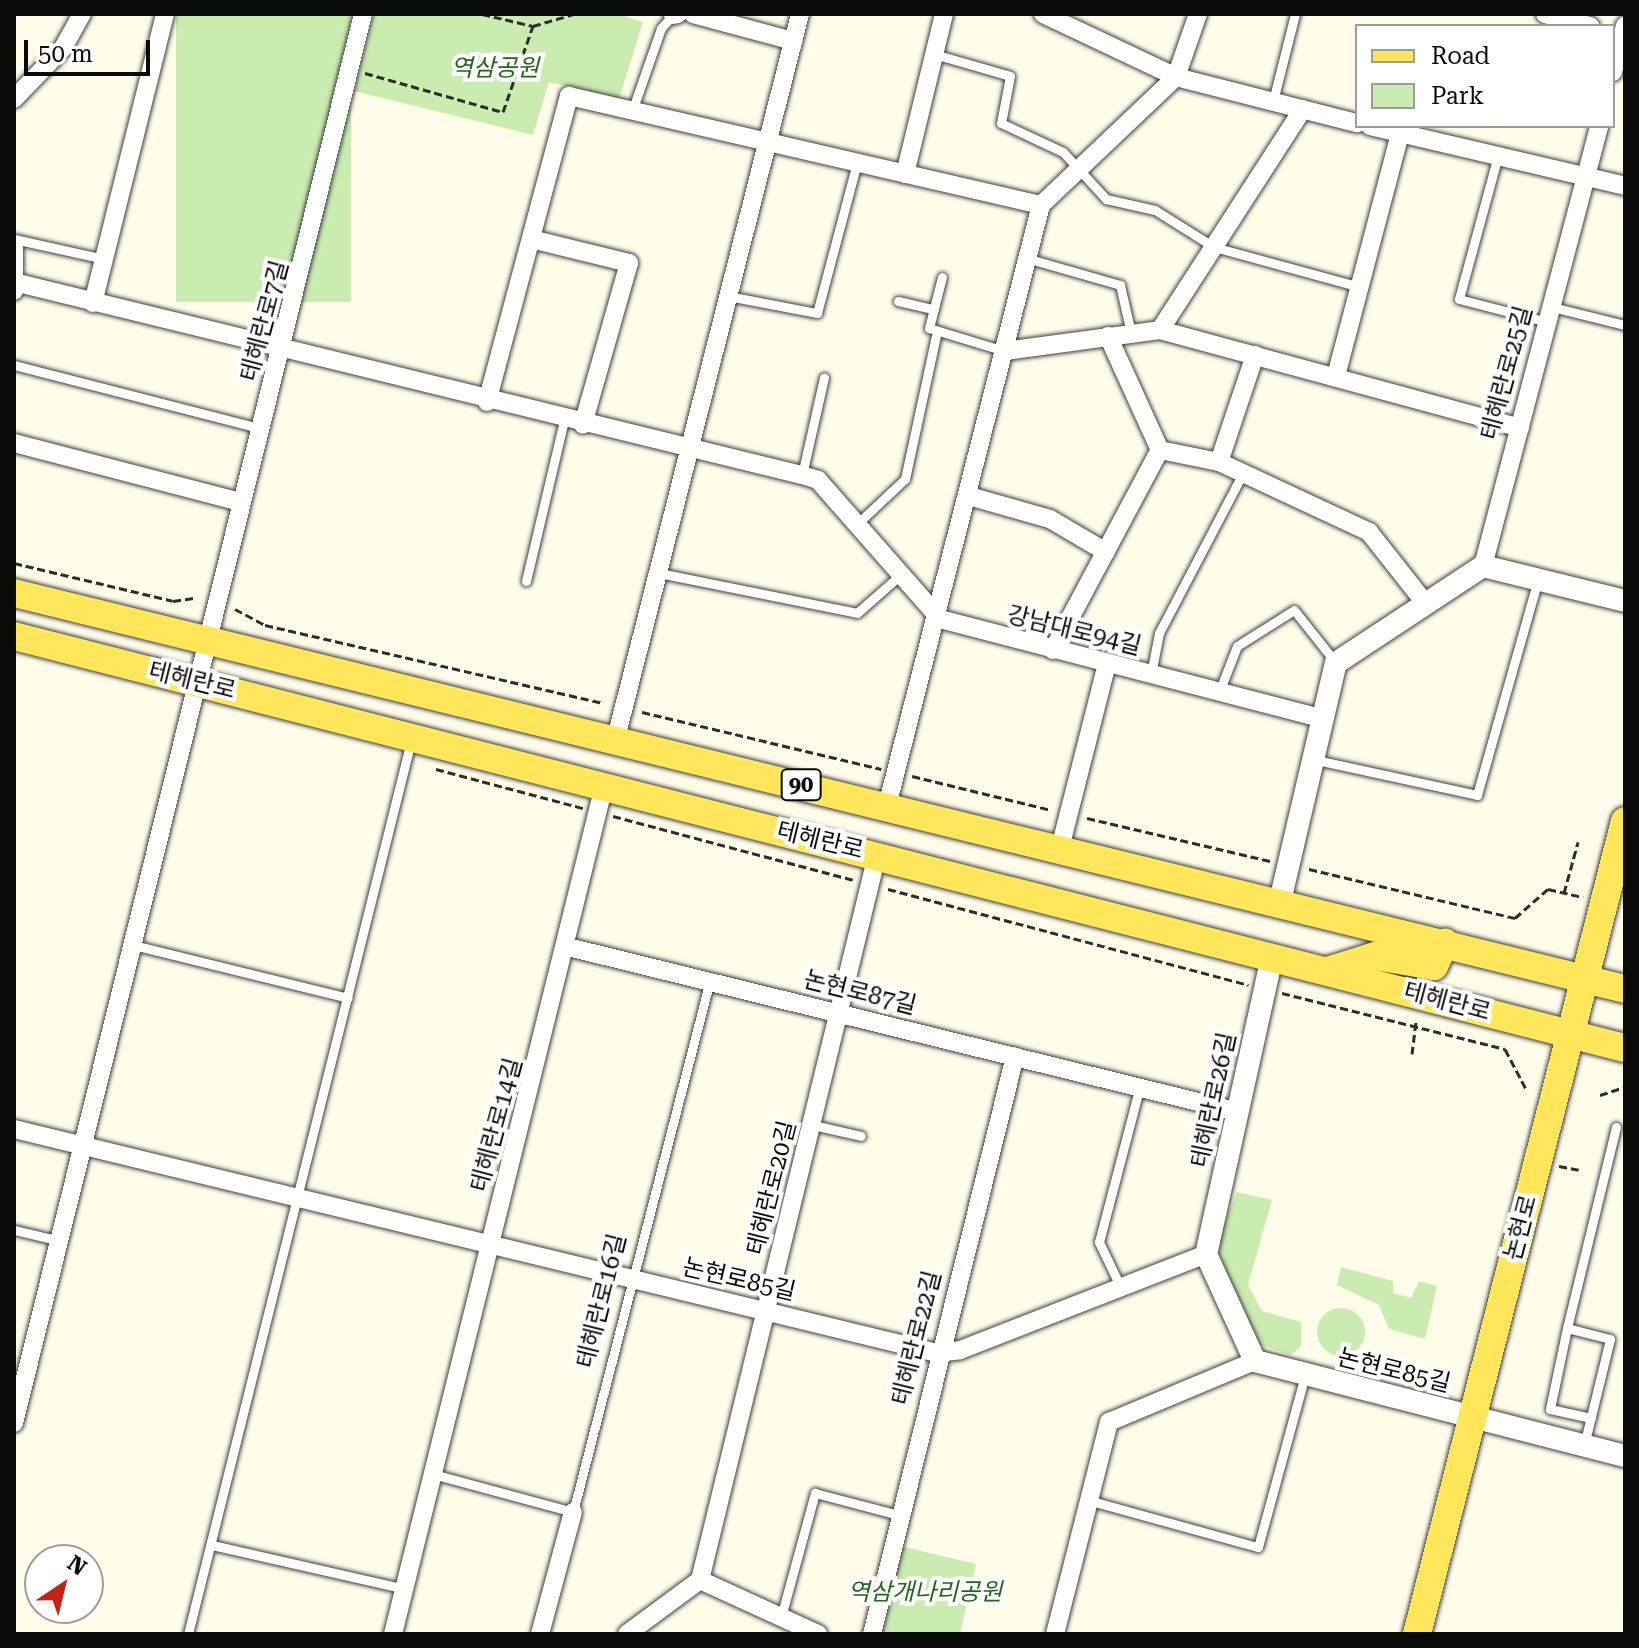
<!DOCTYPE html>
<meta charset="utf-8">
<style>
body{margin:0}
#map{position:relative;width:1639px;height:1648px;overflow:hidden;background:#fffdea;font-family:"Roboto Serif","Noto Sans KR",serif}
div>[style]{position:absolute}
.green>*{inset:0;background:#caecb1;transform-origin:0 0}
.round{border-radius:50%}
.path>*{height:3px;margin-top:-1.5px;transform-origin:0;background:repeating-linear-gradient(90deg,#2d2d2d 0 8px,transparent 0 12px)}
.roads{filter:drop-shadow(0 0 2px #3e3e3e) drop-shadow(0 0 2px #3e3e3e)}
.service>*{height:9px;margin:-4.5px;padding:0 4.5px;transform-origin:4.5px;border-radius:4.5px;background:#fff}
.minor>*{height:18px;margin:-9px;padding:0 9px;transform-origin:9px;border-radius:9px;background:#fff}
.tertiary>*{height:22px;margin:-11px;padding:0 11px;transform-origin:11px;border-radius:11px;background:#fff}
.primary>*{height:28px;margin:-14px;padding:0 14px;transform-origin:14px;border-radius:14px;background:#ffe65a}
span{translate:-50% -50%;white-space:nowrap;text-align:center;line-height:1.15;-webkit-text-stroke:8px #fff;paint-order:stroke}
.shield-label span{padding:2px 6px;background:#fff;border:2px solid;border-radius:6px;-webkit-text-stroke-width:0}
.shield-label{font-size:22px;color:#0b0b0b;font-weight:700}
.park-label{font-size:24px;color:#216717;font-style:italic}
.street-label{font-size:24px;color:#0b0b0b}
.frame{position:absolute;inset:0;border:16px solid #0b0b0b;pointer-events:none}
.legend{position:absolute;left:1355px;top:24px;width:260px;height:104px;box-sizing:border-box;background:#fff;border:2px solid #9d9d9d;margin:0;padding:10px 14px;list-style:none;font-size:24px;color:#0b0b0b}
.legend li{display:flex;align-items:center;gap:16px;height:40px}
.legend b{width:40px;border:2px solid #9d9d9d}
.north{position:absolute;left:24px;top:1544px;width:80px;height:80px;box-sizing:border-box;background:#fff;border:2px solid #9d9d9d;border-radius:50%;rotate:35deg;font-size:22px;font-weight:700;line-height:32px;text-align:center;color:#0b0b0b}
.north::after{content:'';display:block;margin:auto;width:28px;height:36px;background:#c52119;clip-path:polygon(50% 0,100% 100%,50% 72%,0 100%)}
.scale{position:absolute;left:24px;top:40px;width:126px;height:36px;box-sizing:border-box;border:4px solid #0b0b0b;border-top:0;padding-left:10px;font-size:24px;line-height:28px;white-space:nowrap;color:#0b0b0b;-webkit-text-stroke:6px #fff;paint-order:stroke}
</style>
<div id="map">
<div class="green">
<div style="left:176px;top:14px;width:175px;height:288px"></div>
<div style="clip-path:polygon(374px 14px,619px 14px,643px 22px,619px 99px,549px 82px,533px 135px,354px 91px)"></div>
<div style="clip-path:polygon(1237px 1192px,1272px 1200px,1248px 1285px,1262px 1311px,1301px 1322px,1301px 1346px,1291px 1355px,1258px 1344px,1215px 1248px)"></div>
<div style="clip-path:polygon(1341px 1267px,1393px 1281px,1393px 1293px,1411px 1298px,1419px 1281px,1437px 1286px,1425px 1339px,1389px 1329px,1379px 1305px,1337px 1285px)"></div>
<div class="round" style="left:1317px;top:1308px;width:48px;height:48px"></div>
<div style="clip-path:polygon(896px 1545px,976px 1564px,960px 1634px,873px 1634px)"></div>
</div>
<div class="path">
<div style="left:482px;top:14px;width:52px;rotate:13.2deg"></div>
<div style="left:533px;top:26px;width:43px;rotate:-16.3deg"></div>
<div style="left:365px;top:73px;width:143px;rotate:15.8deg"></div>
<div style="left:503px;top:112px;width:91px;rotate:-70.8deg"></div>
<div style="left:14px;top:563px;width:163px;rotate:13.4deg"></div>
<div style="left:173px;top:601px;width:21px;rotate:-8deg"></div>
<div style="left:235px;top:609px;width:34px;rotate:28deg"></div>
<div style="left:265px;top:625px;width:347px;rotate:13deg"></div>
<div style="left:642px;top:712px;width:246px;rotate:13.4deg"></div>
<div style="left:436px;top:769px;width:152px;rotate:14.9deg"></div>
<div style="left:912px;top:776px;width:144px;rotate:13.7deg"></div>
<div style="left:613px;top:816px;width:248px;rotate:14.9deg"></div>
<div style="left:1087px;top:818px;width:188px;rotate:13.2deg"></div>
<div style="left:1309px;top:869px;width:212px;rotate:13.4deg"></div>
<div style="left:1515px;top:918px;width:44px;rotate:-41.3deg"></div>
<div style="left:1548px;top:889px;width:36px;rotate:13deg"></div>
<div style="left:888px;top:889px;width:373px;rotate:14.9deg"></div>
<div style="left:1564px;top:893px;width:53px;rotate:-74.6deg"></div>
<div style="left:1282px;top:993px;width:230px;rotate:14.1deg"></div>
<div style="left:1505px;top:1049px;width:45px;rotate:62.3deg"></div>
<div style="left:1412px;top:1054px;width:32px;rotate:-83deg"></div>
<div style="left:1600px;top:1095px;width:26px;rotate:-18deg"></div>
<div style="left:1559px;top:1166px;width:20px;rotate:11deg"></div>
</div>
<div class="roads">
<div class="service">
<div style="left:934px;top:54px;width:79px;rotate:16.1deg"></div>
<div style="left:1010px;top:76px;width:48px;rotate:100.8deg"></div>
<div style="left:1001px;top:123px;width:68px;rotate:25.1deg"></div>
<div style="left:1063px;top:152px;width:64px;rotate:47.5deg"></div>
<div style="left:1106px;top:199px;width:50px;rotate:12.7deg"></div>
<div style="left:1155px;top:210px;width:70px;rotate:32.1deg"></div>
<div style="left:1214px;top:247px;width:151px;rotate:15.3deg"></div>
<div style="left:1273px;top:101px;width:90px;rotate:-75.8deg"></div>
<div style="left:632px;top:111px;width:88px;rotate:-70.7deg"></div>
<div style="left:661px;top:28px;width:18px;rotate:-47deg"></div>
<div style="left:1497px;top:159px;width:145px;rotate:105.2deg"></div>
<div style="left:1459px;top:299px;width:92px;rotate:14.5deg"></div>
<div style="left:14px;top:239px;width:92px;rotate:12.5deg"></div>
<div style="left:1026px;top:258px;width:98px;rotate:16deg"></div>
<div style="left:1120px;top:285px;width:49px;rotate:77.1deg"></div>
<div style="left:942px;top:277px;width:53px;rotate:104.3deg"></div>
<div style="left:929px;top:328px;width:78px;rotate:17deg"></div>
<div style="left:728px;top:296px;width:91px;rotate:10.8deg"></div>
<div style="left:817px;top:313px;width:155px;rotate:-75.1deg"></div>
<div style="left:898px;top:301px;width:37px;rotate:13deg"></div>
<div style="left:1552px;top:307px;width:75px;rotate:13.9deg"></div>
<div style="left:14px;top:365px;width:253px;rotate:14.4deg"></div>
<div style="left:802px;top:475px;width:100px;rotate:-77.3deg"></div>
<div style="left:857px;top:524px;width:66px;rotate:-43.2deg"></div>
<div style="left:905px;top:479px;width:146px;rotate:-77.8deg"></div>
<div style="left:659px;top:573px;width:202px;rotate:11.4deg"></div>
<div style="left:857px;top:613px;width:55px;rotate:-41.3deg"></div>
<div style="left:526px;top:581px;width:165px;rotate:-76.7deg"></div>
<div style="left:1151px;top:674px;width:42px;rotate:-79deg"></div>
<div style="left:1159px;top:633px;width:181px;rotate:-62.3deg"></div>
<div style="left:1219px;top:692px;width:49px;rotate:-68.6deg"></div>
<div style="left:1237px;top:646px;width:67px;rotate:-32.3deg"></div>
<div style="left:1294px;top:610px;width:68px;rotate:51.6deg"></div>
<div style="left:1312px;top:759px;width:169px;rotate:12.3deg"></div>
<div style="left:1477px;top:795px;width:223px;rotate:-74.2deg"></div>
<div style="left:133px;top:945px;width:221px;rotate:13.8deg"></div>
<div style="left:813px;top:1125px;width:49px;rotate:12.9deg"></div>
<div style="left:14px;top:1230px;width:47px;rotate:13.4deg"></div>
<div style="left:1121px;top:1288px;width:51px;rotate:-115.6deg"></div>
<div style="left:1099px;top:1242px;width:161px;rotate:-75.3deg"></div>
<div style="left:1567px;top:1328px;width:83px;rotate:101.9deg"></div>
<div style="left:1550px;top:1409px;width:42px;rotate:12.4deg"></div>
<div style="left:1584px;top:1445px;width:109px;rotate:-76.2deg"></div>
<div style="left:1610px;top:1339px;width:44px;rotate:-165.7deg"></div>
<div style="left:1567px;top:1328px;width:207px;rotate:-76.3deg"></div>
<div style="left:433px;top:1474px;width:145px;rotate:15.2deg"></div>
<div style="left:573px;top:1512px;width:549px;rotate:-75.56deg"></div>
<div style="left:1088px;top:1500px;width:176px;rotate:15.5deg"></div>
<div style="left:1258px;top:1547px;width:178px;rotate:-74.7deg"></div>
<div style="left:212px;top:1545px;width:198px;rotate:12.8deg"></div>
<div style="left:781px;top:1617px;width:129px;rotate:-74.7deg"></div>
<div style="left:815px;top:1493px;width:87px;rotate:14.7deg"></div>
<div style="left:188px;top:1634px;width:920px;rotate:-75.98deg"></div>
</div>
<div class="minor">
<div style="left:693px;top:14px;width:104px;rotate:15.1deg"></div>
<div style="left:1043px;top:14px;width:147px;rotate:25.3deg"></div>
<div style="left:1176px;top:77px;width:187px;rotate:14.3deg"></div>
<div style="left:1545px;top:14px;width:47px;rotate:14.9deg"></div>
<div style="left:673px;top:15px;width:5px;rotate:-11deg"></div>
<div style="left:1613px;top:72px;width:48px;rotate:-75.4deg"></div>
<div style="left:14px;top:99px;width:71px;rotate:-46.1deg"></div>
<div style="left:63px;top:48px;width:39px;rotate:-61deg"></div>
<div style="left:1370px;top:126px;width:262px;rotate:13.2deg"></div>
<div style="left:905px;top:174px;width:165px;rotate:-76.3deg"></div>
<div style="left:531px;top:239px;width:101px;rotate:13.8deg"></div>
<div style="left:629px;top:263px;width:168px;rotate:105.9deg"></div>
<div style="left:14px;top:244px;width:47px;rotate:90deg"></div>
<div style="left:14px;top:282px;width:811px;rotate:13.76deg"></div>
<div style="left:802px;top:475px;width:17px;rotate:17deg"></div>
<div style="left:818px;top:480px;width:185px;rotate:48.7deg"></div>
<div style="left:940px;top:619px;width:394px;rotate:14.6deg"></div>
<div style="left:93px;top:303px;width:298px;rotate:-76deg"></div>
<div style="left:1160px;top:330px;width:263px;rotate:-57.1deg"></div>
<div style="left:1108px;top:336px;width:125px;rotate:65.5deg"></div>
<div style="left:1005px;top:351px;width:156px;rotate:-7.7deg"></div>
<div style="left:1160px;top:330px;width:373px;rotate:15.2deg"></div>
<div style="left:1336px;top:376px;width:250px;rotate:-75.2deg"></div>
<div style="left:487px;top:402px;width:317px;rotate:-75deg"></div>
<div style="left:569px;top:96px;width:484px;rotate:13deg"></div>
<div style="left:14px;top:443px;width:234px;rotate:14.6deg"></div>
<div style="left:1160px;top:450px;width:60px;rotate:11.5deg"></div>
<div style="left:1219px;top:462px;width:166px;rotate:25deg"></div>
<div style="left:1369px;top:532px;width:90px;rotate:51.7deg"></div>
<div style="left:1219px;top:462px;width:113px;rotate:-71.4deg"></div>
<div style="left:969px;top:496px;width:84px;rotate:15.9deg"></div>
<div style="left:1050px;top:519px;width:65px;rotate:30.5deg"></div>
<div style="left:1483px;top:566px;width:455px;rotate:-75.2deg"></div>
<div style="left:1053px;top:650px;width:227px;rotate:-61.9deg"></div>
<div style="left:616px;top:738px;width:747px;rotate:-75.74deg"></div>
<div style="left:887px;top:806px;width:620px;rotate:-75.63deg"></div>
<div style="left:1041px;top:205px;width:186px;rotate:-43.5deg"></div>
<div style="left:1176px;top:77px;width:67px;rotate:-70.8deg"></div>
<div style="left:1060px;top:848px;width:190px;rotate:-75.7deg"></div>
<div style="left:568px;top:947px;width:691px;rotate:13.82deg"></div>
<div style="left:14px;top:1129px;width:950px;rotate:13.64deg"></div>
<div style="left:937px;top:1353px;width:23px;rotate:-7deg"></div>
<div style="left:960px;top:1350px;width:264px;rotate:-21.3deg"></div>
<div style="left:14px;top:1423px;width:1452px;rotate:-76.09deg"></div>
<div style="left:700px;top:1580px;width:746px;rotate:-76.28deg"></div>
<div style="left:700px;top:1580px;width:130px;rotate:24.6deg"></div>
<div style="left:393px;top:1634px;width:874px;rotate:-76.03deg"></div>
<div style="left:540px;top:1634px;width:126px;rotate:-74.9deg"></div>
<div style="left:627px;top:1634px;width:91px;rotate:-36.5deg"></div>
<div style="left:872px;top:1634px;width:595px;rotate:-76.1deg"></div>
<div style="left:1055px;top:1634px;width:219px;rotate:-75.7deg"></div>
<div style="left:1109px;top:1422px;width:158px;rotate:-22.7deg"></div>
</div>
<div class="tertiary">
<div style="left:1280px;top:901px;width:244px;rotate:-76.8deg"></div>
<div style="left:1336px;top:663px;width:176px;rotate:-33.4deg"></div>
<div style="left:1483px;top:566px;width:146px;rotate:13.8deg"></div>
<div style="left:1272px;top:957px;width:304px;rotate:102.5deg"></div>
<div style="left:1206px;top:1254px;width:118px;rotate:65.4deg"></div>
<div style="left:1255px;top:1361px;width:382px;rotate:14.4deg"></div>
</div>
<div class="primary">
<div style="left:14px;top:593px;width:1659px;rotate:13.81deg"></div>
<div style="left:14px;top:636px;width:1663px;rotate:14.35deg"></div>
<div style="left:1327px;top:971px;width:50px;rotate:-17.4deg"></div>
<div style="left:1375px;top:956px;width:60px;rotate:9.6deg"></div>
<div style="left:1434px;top:966px;width:26px;rotate:-65deg"></div>
<div style="left:1417px;top:1634px;width:839px;rotate:-75.65deg"></div>
</div>
</div>
<div class="shield-label">
<span style="left:801px;top:785px">90</span>
</div>
<div class="park-label">
<span style="left:495px;top:69px">역삼공원</span>
<span style="left:925px;top:1593px">역삼개나리공원</span>
</div>
<div class="street-label">
<span style="left:265px;top:321px;rotate:-75deg">테헤란로7길</span>
<span style="left:1507px;top:373px;rotate:-75deg">테헤란로25길</span>
<span style="left:1074px;top:631px;rotate:14deg">강남대로94길</span>
<span style="left:192px;top:681px;rotate:14deg">테헤란로</span>
<span style="left:820px;top:841px;rotate:14deg">테헤란로</span>
<span style="left:860px;top:993px;rotate:14deg">논현로87길</span>
<span style="left:1447px;top:1002px;rotate:15deg">테헤란로</span>
<span style="left:1214px;top:1100px;rotate:-78deg">테헤란로26길</span>
<span style="left:497px;top:1125px;rotate:-75deg">테헤란로14길</span>
<span style="left:772px;top:1188px;rotate:-76deg">테헤란로20길</span>
<span style="left:1521px;top:1228px;rotate:-75deg">논현로</span>
<span style="left:739px;top:1280px;rotate:13deg">논현로85길</span>
<span style="left:602px;top:1301px;rotate:-76deg">테헤란로16길</span>
<span style="left:917px;top:1338px;rotate:-76deg">테헤란로22길</span>
<span style="left:1394px;top:1371px;rotate:14deg">논현로85길</span>
</div>
<div class="frame"></div>
<ul class="legend">
<li><b style="height:10px;background:#ffe65a"></b>Road</li>
<li><b style="height:22px;background:#caecb1"></b>Park</li>
</ul>
<div class="north">N</div>
<div class="scale">50 m</div>
</div>
